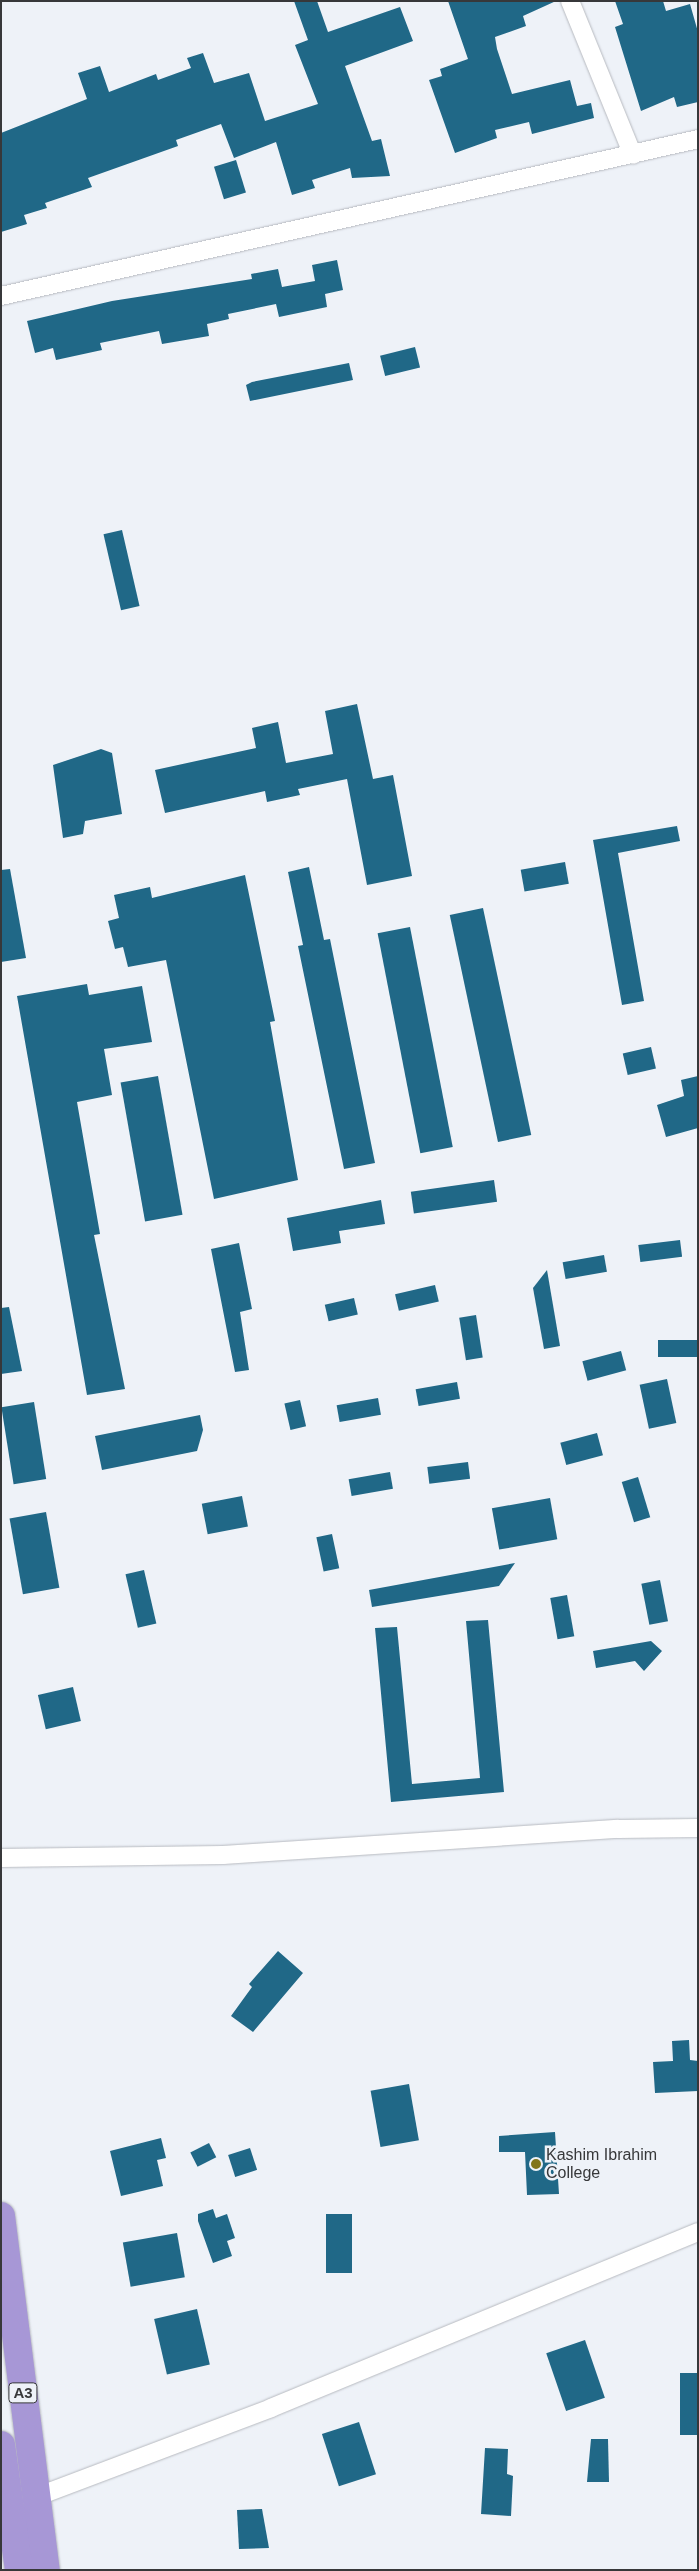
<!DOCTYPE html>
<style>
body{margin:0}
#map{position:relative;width:699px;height:2571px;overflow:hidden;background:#eef2f8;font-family:Arial,sans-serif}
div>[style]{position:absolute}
.building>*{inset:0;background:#206887;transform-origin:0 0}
.roads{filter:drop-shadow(0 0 1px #b7bac0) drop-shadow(0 0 1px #b7bac0)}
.street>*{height:18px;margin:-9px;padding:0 9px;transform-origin:9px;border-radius:9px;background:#fff}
.highway>*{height:28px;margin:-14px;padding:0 14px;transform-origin:14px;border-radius:14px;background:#a797d6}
.dots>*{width:14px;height:14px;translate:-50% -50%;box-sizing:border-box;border:2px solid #eef2f8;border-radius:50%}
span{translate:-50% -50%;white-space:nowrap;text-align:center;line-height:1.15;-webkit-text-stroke:5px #eef2f8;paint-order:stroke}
.shield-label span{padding:1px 4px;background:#eef2f8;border:1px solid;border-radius:4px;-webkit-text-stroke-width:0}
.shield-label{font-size:15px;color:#37383a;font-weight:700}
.poi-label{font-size:16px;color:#37383a}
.left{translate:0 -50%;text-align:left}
.frame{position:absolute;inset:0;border:2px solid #37383a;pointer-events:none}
</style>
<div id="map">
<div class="building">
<div style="clip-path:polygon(294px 1px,317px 1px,328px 32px,400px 7px,413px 41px,345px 66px,372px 141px,381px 139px,390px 176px,352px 178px,350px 168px,312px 180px,315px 188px,292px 195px,276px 142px,234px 158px,221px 124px,176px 140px,178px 146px,88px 178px,92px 187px,45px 203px,47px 208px,24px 215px,27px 224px,1px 232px,1px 133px,87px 99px,78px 73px,100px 66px,109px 92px,156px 74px,158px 80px,191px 68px,187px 58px,203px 53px,214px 83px,249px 73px,265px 121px,318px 104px,295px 45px,308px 40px)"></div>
<div style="clip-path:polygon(448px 1px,556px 1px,523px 16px,526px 26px,495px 37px,497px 49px,512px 94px,570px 80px,577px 106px,591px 103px,594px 118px,532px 134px,529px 122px,495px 130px,497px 138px,455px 153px,429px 80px,442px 76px,440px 69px,468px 59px)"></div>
<div style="clip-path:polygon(615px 1px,663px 1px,666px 11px,690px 4px,698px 32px,698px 102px,677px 107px,674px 97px,641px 111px,615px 27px,623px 24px)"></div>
<div style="left:236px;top:160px;width:34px;height:23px;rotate:73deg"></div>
<div style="clip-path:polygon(337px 260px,343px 290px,325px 294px,327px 307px,279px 317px,276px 304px,228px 314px,229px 319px,207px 324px,209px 336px,162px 344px,159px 331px,100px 343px,102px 350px,56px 360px,53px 348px,35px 353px,27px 321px,112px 301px,252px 279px,251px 274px,278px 269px,282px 287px,315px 281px,312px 265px)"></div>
<div style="left:415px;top:347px;width:21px;height:36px;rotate:76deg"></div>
<div style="clip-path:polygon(349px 363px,353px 380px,250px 401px,246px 385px,252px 382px)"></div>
<div style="left:122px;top:530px;width:78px;height:19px;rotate:77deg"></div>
<div style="clip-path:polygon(357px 704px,373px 779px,393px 775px,412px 876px,367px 885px,347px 779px,298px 789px,300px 795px,267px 802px,265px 791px,165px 813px,155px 770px,256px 748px,252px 728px,278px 722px,286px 763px,333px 754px,325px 711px)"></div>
<div style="clip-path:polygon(101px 749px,112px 753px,122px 814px,85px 821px,83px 834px,63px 838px,53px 765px)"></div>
<div style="clip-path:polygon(677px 826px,680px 841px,618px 853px,644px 1001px,622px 1005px,593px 840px)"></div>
<div style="left:565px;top:862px;width:22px;height:45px;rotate:80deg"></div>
<div style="clip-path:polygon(309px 867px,324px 940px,330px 939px,375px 1163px,344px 1169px,298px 946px,303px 945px,288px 872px)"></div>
<div style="clip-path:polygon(10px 869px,26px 958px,1px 962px,1px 870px)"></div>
<div style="clip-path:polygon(245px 875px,275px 1021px,270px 1022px,298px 1180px,214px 1199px,166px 960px,128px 967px,123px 947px,115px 949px,108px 921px,119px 918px,114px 895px,150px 887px,152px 898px)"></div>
<div style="left:483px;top:908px;width:232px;height:34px;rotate:78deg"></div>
<div style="left:410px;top:927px;width:224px;height:33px;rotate:79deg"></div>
<div style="clip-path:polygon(87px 984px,89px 995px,142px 986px,152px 1042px,104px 1049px,112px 1095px,77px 1102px,100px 1234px,94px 1235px,125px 1389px,87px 1395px,17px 996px)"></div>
<div style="left:651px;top:1047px;width:22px;height:29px;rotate:77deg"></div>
<div style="left:158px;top:1076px;width:141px;height:38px;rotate:80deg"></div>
<div style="clip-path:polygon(698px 1076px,698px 1128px,666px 1137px,657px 1105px,684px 1096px,681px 1080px)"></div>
<div style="left:494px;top:1180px;width:22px;height:84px;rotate:82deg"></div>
<div style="clip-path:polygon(381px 1200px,385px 1224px,339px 1231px,341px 1243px,293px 1251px,287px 1218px)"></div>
<div style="left:680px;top:1240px;width:17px;height:42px;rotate:83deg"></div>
<div style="clip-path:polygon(239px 1243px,252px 1309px,240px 1312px,249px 1370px,235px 1372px,211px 1249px)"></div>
<div style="left:604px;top:1255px;width:17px;height:42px;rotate:80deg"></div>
<div style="clip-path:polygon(547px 1270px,560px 1346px,544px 1349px,533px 1288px)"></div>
<div style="left:435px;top:1285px;width:17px;height:41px;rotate:77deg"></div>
<div style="left:354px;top:1298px;width:17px;height:30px;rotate:77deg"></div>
<div style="clip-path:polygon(9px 1307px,22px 1371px,1px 1374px,1px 1308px)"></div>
<div style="left:476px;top:1315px;width:43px;height:17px;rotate:81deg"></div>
<div style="left:698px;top:1340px;width:17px;height:40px;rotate:90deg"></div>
<div style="left:621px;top:1351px;width:20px;height:40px;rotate:75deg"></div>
<div style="left:667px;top:1379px;width:45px;height:28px;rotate:78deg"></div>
<div style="left:457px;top:1382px;width:17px;height:42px;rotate:80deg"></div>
<div style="left:378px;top:1398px;width:17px;height:42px;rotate:80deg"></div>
<div style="left:300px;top:1400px;width:27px;height:16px;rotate:77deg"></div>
<div style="left:34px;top:1402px;width:78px;height:33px;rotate:81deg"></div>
<div style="clip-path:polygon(200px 1415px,203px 1430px,197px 1451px,102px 1470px,95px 1436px)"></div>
<div style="left:597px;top:1433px;width:23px;height:38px;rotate:75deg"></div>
<div style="left:468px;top:1462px;width:17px;height:41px;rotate:83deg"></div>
<div style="left:390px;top:1472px;width:17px;height:42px;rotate:80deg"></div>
<div style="left:638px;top:1477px;width:42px;height:17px;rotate:73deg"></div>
<div style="left:242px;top:1496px;width:31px;height:41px;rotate:79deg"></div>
<div style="left:550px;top:1498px;width:42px;height:59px;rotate:80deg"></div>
<div style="left:46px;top:1512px;width:77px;height:37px;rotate:80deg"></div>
<div style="left:332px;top:1534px;width:35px;height:16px;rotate:78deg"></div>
<div style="clip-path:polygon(515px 1563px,499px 1586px,372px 1607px,369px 1590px)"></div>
<div style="left:144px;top:1570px;width:55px;height:19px;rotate:77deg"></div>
<div style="left:660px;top:1580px;width:42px;height:19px;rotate:79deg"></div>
<div style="left:567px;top:1595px;width:42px;height:17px;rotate:80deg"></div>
<div style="clip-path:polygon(488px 1620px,504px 1792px,391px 1802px,375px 1628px,397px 1627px,412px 1784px,480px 1778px,466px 1621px)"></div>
<div style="clip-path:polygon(651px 1641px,662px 1651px,644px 1671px,635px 1661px,596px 1668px,593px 1651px)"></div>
<div style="left:73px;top:1687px;width:35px;height:36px;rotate:77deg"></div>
<div style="clip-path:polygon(278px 1951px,303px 1973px,253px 2032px,231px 2016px,252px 1987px,249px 1984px)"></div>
<div style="clip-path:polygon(689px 2040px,690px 2060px,698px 2061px,698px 2091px,655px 2093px,653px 2062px,673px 2061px,672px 2041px)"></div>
<div style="left:409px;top:2084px;width:57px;height:39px;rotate:80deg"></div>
<div style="clip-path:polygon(555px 2132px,559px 2194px,527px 2195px,525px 2152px,499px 2152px,499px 2136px)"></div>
<div style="clip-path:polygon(161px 2138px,166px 2158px,157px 2160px,163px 2186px,121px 2196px,110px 2151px)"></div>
<div style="left:209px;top:2143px;width:16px;height:21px;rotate:63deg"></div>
<div style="left:250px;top:2148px;width:23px;height:23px;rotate:72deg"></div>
<div style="clip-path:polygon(213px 2209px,216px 2218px,227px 2214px,235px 2238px,227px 2241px,232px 2256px,213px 2263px,198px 2221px,198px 2214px)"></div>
<div style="left:326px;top:2214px;width:26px;height:59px"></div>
<div style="left:177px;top:2233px;width:45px;height:55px;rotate:80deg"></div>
<div style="left:197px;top:2309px;width:57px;height:44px;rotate:77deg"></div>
<div style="left:585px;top:2340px;width:61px;height:41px;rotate:71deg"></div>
<div style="left:680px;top:2373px;width:18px;height:62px"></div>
<div style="left:359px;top:2422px;width:55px;height:39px;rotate:72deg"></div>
<div style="clip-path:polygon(591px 2439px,608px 2439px,609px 2482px,587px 2482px)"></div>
<div style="clip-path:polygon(485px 2448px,508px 2449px,507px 2474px,513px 2476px,511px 2516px,481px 2514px)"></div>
<div style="clip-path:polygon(262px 2509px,269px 2548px,239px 2549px,237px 2510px)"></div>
</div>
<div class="roads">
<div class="street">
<div style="left:570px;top:1px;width:166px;rotate:67.8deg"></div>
<div style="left:1px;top:296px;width:714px;rotate:-12.69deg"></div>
<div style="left:1px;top:1858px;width:222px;rotate:-0.8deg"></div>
<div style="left:223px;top:1855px;width:396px;rotate:-3.8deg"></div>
<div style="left:618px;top:1829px;width:80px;rotate:-0.7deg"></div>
<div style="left:36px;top:2497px;width:251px;rotate:-20.7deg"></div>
<div style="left:271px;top:2408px;width:462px;rotate:-22.4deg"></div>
</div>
<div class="highway">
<div style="left:1px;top:2216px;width:357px;rotate:82.8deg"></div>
<div style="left:1px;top:2445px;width:126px;rotate:81.8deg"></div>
</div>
</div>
<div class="dots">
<div style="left:536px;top:2164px;background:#827519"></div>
</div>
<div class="shield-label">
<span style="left:23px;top:2393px">A3</span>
</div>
<div class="poi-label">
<span class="left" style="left:546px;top:2164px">Kashim Ibrahim<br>College</span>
</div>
<div class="frame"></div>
</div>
